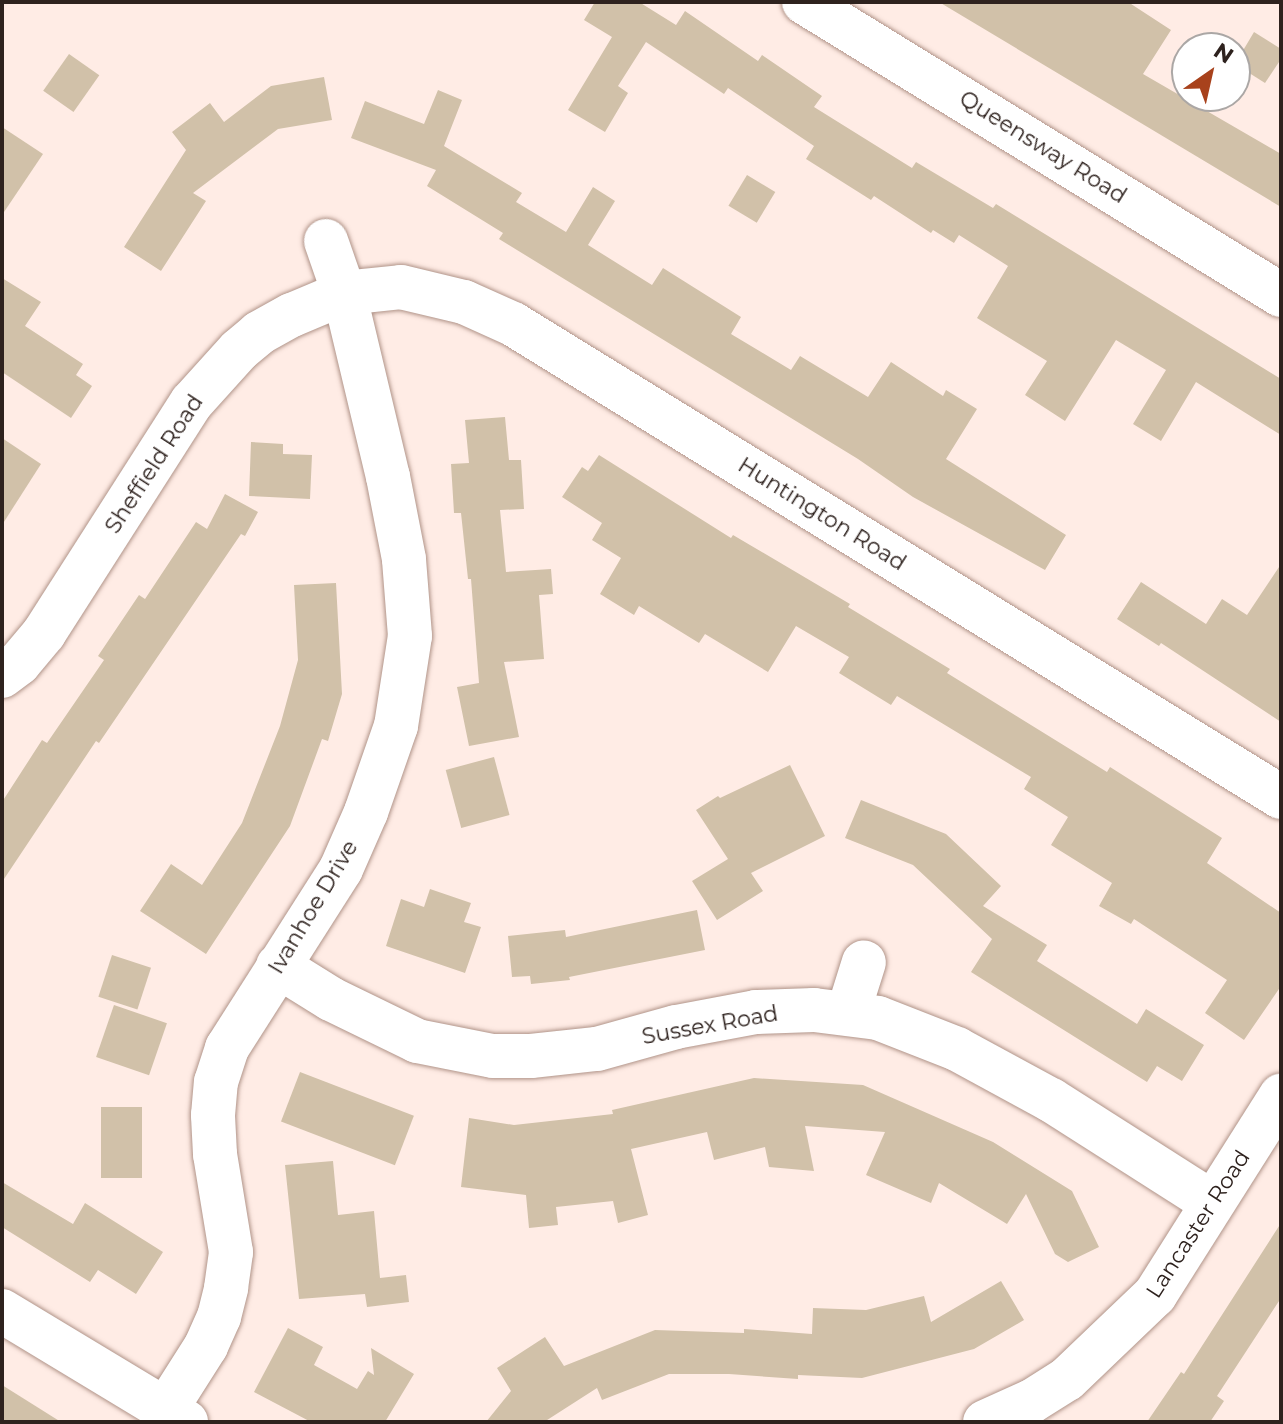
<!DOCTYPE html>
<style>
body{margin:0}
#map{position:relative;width:1283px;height:1424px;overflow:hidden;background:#ffece5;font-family:Montserrat,sans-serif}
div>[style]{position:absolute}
.building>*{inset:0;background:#d1c1a9;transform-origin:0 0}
.roads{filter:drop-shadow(0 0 2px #b19489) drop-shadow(0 0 2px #b19489)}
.minor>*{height:44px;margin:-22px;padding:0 22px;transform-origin:22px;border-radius:22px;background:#fff}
span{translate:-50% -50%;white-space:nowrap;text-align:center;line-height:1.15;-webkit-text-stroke:7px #fff;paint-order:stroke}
.street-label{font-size:22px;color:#2e221e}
.frame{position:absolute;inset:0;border:4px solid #2e221e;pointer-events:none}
.north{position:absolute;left:1171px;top:32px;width:80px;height:80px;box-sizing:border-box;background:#fff;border:2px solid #aba7a5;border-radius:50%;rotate:34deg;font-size:22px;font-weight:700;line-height:32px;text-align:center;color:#2e221e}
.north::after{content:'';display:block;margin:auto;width:28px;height:36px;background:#a8421c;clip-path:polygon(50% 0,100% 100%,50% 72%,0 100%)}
</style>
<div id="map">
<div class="building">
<div style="clip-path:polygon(595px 2px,639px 2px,676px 25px,685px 11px,758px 61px,762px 55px,822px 96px,814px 107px,912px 168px,916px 162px,993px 208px,996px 204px,1281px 379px,1281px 435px,1196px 382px,1161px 441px,1133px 424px,1166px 370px,1116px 340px,1065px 421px,1025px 395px,1047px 361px,977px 318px,1008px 266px,959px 235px,954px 243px,933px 230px,931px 233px,874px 196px,871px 200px,806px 159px,814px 146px,728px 88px,724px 94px,646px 42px,618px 86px,628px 93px,605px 132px,568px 110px,612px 37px,584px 20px)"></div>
<div style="clip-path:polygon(939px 2px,1128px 2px,1171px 30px,1143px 74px,1281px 154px,1281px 207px)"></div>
<div style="clip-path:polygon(1254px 32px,1281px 49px,1281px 59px,1265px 83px,1235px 64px)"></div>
<div style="left:69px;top:54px;width:37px;height:45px;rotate:35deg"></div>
<div style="clip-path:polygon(324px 77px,332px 120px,278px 129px,193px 193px,206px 201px,161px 271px,124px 247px,186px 150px,172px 132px,210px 103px,224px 122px,271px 86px)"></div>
<div style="clip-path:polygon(438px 90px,462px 100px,444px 146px,522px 193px,516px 202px,566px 232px,593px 187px,615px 201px,588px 245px,652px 285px,663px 268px,741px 317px,731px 334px,791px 370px,800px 356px,868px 397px,891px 362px,943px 396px,946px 390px,977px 409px,946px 459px,1066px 535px,1045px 570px,913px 497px,858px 459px,499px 239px,503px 233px,427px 186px,436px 170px,351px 138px,365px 101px,424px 124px)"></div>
<div style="clip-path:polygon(2px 127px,43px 154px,2px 215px)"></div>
<div style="left:747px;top:175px;width:33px;height:36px;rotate:31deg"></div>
<div style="clip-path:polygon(2px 278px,41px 302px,25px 326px,83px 364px,76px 375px,92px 386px,71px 418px,2px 372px)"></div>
<div style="clip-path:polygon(505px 417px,509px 460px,521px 460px,524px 509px,500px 510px,506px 572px,551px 569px,553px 594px,539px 595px,544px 659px,504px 662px,519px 737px,469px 746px,457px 687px,479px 683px,471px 579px,468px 579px,461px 513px,454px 513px,451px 464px,469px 463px,465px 420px)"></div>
<div style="clip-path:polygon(2px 438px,41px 464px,2px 525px)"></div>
<div style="clip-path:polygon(251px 442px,283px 444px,283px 454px,312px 455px,310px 499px,249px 496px)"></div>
<div style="clip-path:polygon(599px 455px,731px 538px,733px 535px,850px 604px,848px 607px,950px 669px,947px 673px,1107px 772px,1110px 767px,1222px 838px,1207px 863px,1281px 913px,1281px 986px,1244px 1040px,1205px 1013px,1227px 980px,1134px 919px,1131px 924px,1099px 906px,1112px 883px,1051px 845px,1068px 817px,1024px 789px,1031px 777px,897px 696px,891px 705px,839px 673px,849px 657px,796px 626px,768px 672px,705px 634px,699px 643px,639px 606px,634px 615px,600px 594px,621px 558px,592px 540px,602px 523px,562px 497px,582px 467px,588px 471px)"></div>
<div style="clip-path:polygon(225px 494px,258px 512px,245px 536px,241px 534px,99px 743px,96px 741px,2px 882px,2px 802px,42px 740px,47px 743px,104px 660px,98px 656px,139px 595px,145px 599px,196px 522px,207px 529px)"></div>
<div style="clip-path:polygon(1281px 564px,1281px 722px,1161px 643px,1159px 646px,1117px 619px,1141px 582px,1206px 624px,1222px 599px,1247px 615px)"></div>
<div style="clip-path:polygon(336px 583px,342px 694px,328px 741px,322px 739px,290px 826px,206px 954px,140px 911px,171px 864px,202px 885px,242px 823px,280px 726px,298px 660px,294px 585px)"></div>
<div style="left:494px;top:757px;width:60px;height:50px;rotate:75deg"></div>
<div style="clip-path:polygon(790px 765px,825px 836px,751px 873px,763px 891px,717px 920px,692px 881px,728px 859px,696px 810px,718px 796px,720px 798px)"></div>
<div style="clip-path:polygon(861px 800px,946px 834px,1001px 886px,983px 906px,1047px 945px,1037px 961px,1137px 1024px,1146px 1009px,1204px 1045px,1182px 1081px,1157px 1066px,1147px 1082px,971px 972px,992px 939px,913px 865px,845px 838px)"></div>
<div style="clip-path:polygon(430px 889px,471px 903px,464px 922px,481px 927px,465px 973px,386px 946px,401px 899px,424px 907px)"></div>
<div style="clip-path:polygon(697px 910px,705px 950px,569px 977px,570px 980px,531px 984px,530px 976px,512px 977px,508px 936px,565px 930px,566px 937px)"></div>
<div style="left:112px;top:955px;width:41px;height:44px;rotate:18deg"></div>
<div style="left:114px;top:1005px;width:56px;height:55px;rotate:19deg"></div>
<div style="left:300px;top:1072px;width:122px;height:53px;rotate:21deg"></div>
<div style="clip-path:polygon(754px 1078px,863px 1085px,993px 1142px,1072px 1191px,1099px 1247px,1068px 1262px,1055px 1254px,1026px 1194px,1007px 1224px,939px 1183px,931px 1203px,866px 1175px,885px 1132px,805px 1126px,814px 1171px,769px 1167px,765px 1147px,714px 1160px,707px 1132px,631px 1149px,648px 1215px,618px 1223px,613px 1201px,556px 1207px,558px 1225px,529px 1228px,526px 1195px,461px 1187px,469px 1118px,514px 1125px,613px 1114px,612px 1110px)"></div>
<div style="left:101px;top:1107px;width:41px;height:71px"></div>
<div style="clip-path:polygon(333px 1161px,338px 1215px,374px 1211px,380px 1278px,406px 1275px,409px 1302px,367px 1307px,365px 1294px,299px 1299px,285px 1165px)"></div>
<div style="clip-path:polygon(2px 1182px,73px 1224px,85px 1203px,163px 1252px,136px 1294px,98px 1270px,90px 1282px,2px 1227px)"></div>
<div style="clip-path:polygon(1281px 1223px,1281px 1298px,1217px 1396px,1224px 1401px,1210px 1422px,1147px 1422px,1181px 1372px,1184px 1374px)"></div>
<div style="clip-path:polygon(1001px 1281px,1024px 1320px,974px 1349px,862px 1378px,798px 1375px,798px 1379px,729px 1374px,669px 1374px,602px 1400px,597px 1388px,544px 1422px,486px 1422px,511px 1391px,497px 1368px,545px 1337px,564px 1366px,655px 1330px,744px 1333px,744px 1329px,812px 1334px,813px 1308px,866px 1310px,924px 1296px,931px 1322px)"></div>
<div style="clip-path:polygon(288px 1328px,323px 1347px,314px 1365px,357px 1389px,368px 1371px,374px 1375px,371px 1348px,414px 1374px,385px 1422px,311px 1422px,254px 1392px)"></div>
<div style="clip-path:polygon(2px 1385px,61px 1422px,2px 1422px)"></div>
</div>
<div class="roads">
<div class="minor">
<div style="left:804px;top:2px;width:560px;rotate:31.56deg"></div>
<div style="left:2px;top:676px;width:21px;rotate:-37deg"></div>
<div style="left:19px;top:663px;width:39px;rotate:-50deg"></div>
<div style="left:44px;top:633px;width:274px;rotate:-57.4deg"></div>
<div style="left:192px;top:402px;width:70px;rotate:-47.9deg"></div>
<div style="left:239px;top:350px;width:26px;rotate:-40deg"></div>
<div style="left:259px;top:333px;width:38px;rotate:-29deg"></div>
<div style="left:292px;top:315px;width:56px;rotate:-22.9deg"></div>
<div style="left:344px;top:293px;width:57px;rotate:-6deg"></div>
<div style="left:401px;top:287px;width:65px;rotate:13.4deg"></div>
<div style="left:464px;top:302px;width:54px;rotate:24.2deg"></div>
<div style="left:513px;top:324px;width:902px;rotate:31.63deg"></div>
<div style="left:278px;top:966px;width:62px;rotate:31.9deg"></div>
<div style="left:331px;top:999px;width:96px;rotate:26deg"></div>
<div style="left:417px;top:1041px;width:77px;rotate:11.2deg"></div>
<div style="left:493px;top:1056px;width:38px"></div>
<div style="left:531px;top:1056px;width:66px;rotate:-6.1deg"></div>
<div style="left:597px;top:1049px;width:82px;rotate:-15.6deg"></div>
<div style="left:676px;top:1027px;width:81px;rotate:-10.6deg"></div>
<div style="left:756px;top:1012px;width:58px;rotate:-2deg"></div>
<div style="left:814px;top:1010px;width:64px;rotate:7.1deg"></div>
<div style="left:878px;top:1018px;width:85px;rotate:21.4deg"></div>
<div style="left:957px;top:1049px;width:107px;rotate:28.5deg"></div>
<div style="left:1051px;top:1100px;width:190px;rotate:32.5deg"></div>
<div style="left:848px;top:1013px;width:53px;rotate:-72.6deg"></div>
<div style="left:2px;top:1311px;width:215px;rotate:31.1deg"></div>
<div style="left:166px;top:1409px;width:75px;rotate:-57.6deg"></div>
<div style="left:206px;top:1346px;width:32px;rotate:-66deg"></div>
<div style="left:219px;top:1317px;width:30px;rotate:-76deg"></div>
<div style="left:226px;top:1288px;width:36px;rotate:-82deg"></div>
<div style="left:231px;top:1252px;width:99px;rotate:-99.3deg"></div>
<div style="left:215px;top:1154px;width:39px;rotate:-93deg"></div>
<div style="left:213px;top:1115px;width:33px;rotate:-85deg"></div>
<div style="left:216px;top:1082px;width:36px;rotate:-72deg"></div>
<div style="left:227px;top:1048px;width:212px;rotate:-57.5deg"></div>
<div style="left:341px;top:869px;width:62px;rotate:-66.3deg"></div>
<div style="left:366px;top:812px;width:91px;rotate:-70.8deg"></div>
<div style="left:396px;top:726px;width:91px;rotate:-81.2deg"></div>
<div style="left:410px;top:636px;width:77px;rotate:-94.5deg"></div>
<div style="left:404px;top:559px;width:84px;rotate:-101deg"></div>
<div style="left:388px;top:477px;width:189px;rotate:-103.4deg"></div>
<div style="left:344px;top:293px;width:55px;rotate:-109.1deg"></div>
<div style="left:985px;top:1422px;width:51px;rotate:-24.1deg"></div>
<div style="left:1032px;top:1401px;width:41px;rotate:-32.2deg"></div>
<div style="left:1067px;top:1379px;width:122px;rotate:-43.7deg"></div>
<div style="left:1155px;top:1295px;width:236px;rotate:-57.7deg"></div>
</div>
</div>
<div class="street-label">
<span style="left:1043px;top:147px;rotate:32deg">Queensway Road</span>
<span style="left:154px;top:464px;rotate:-57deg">Sheffield Road</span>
<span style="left:822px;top:514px;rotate:32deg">Huntington Road</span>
<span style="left:313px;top:907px;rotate:-59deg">Ivanhoe Drive</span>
<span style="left:710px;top:1025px;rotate:-10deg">Sussex Road</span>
<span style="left:1198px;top:1224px;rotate:-57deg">Lancaster Road</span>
</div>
<div class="frame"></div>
<div class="north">N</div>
</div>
